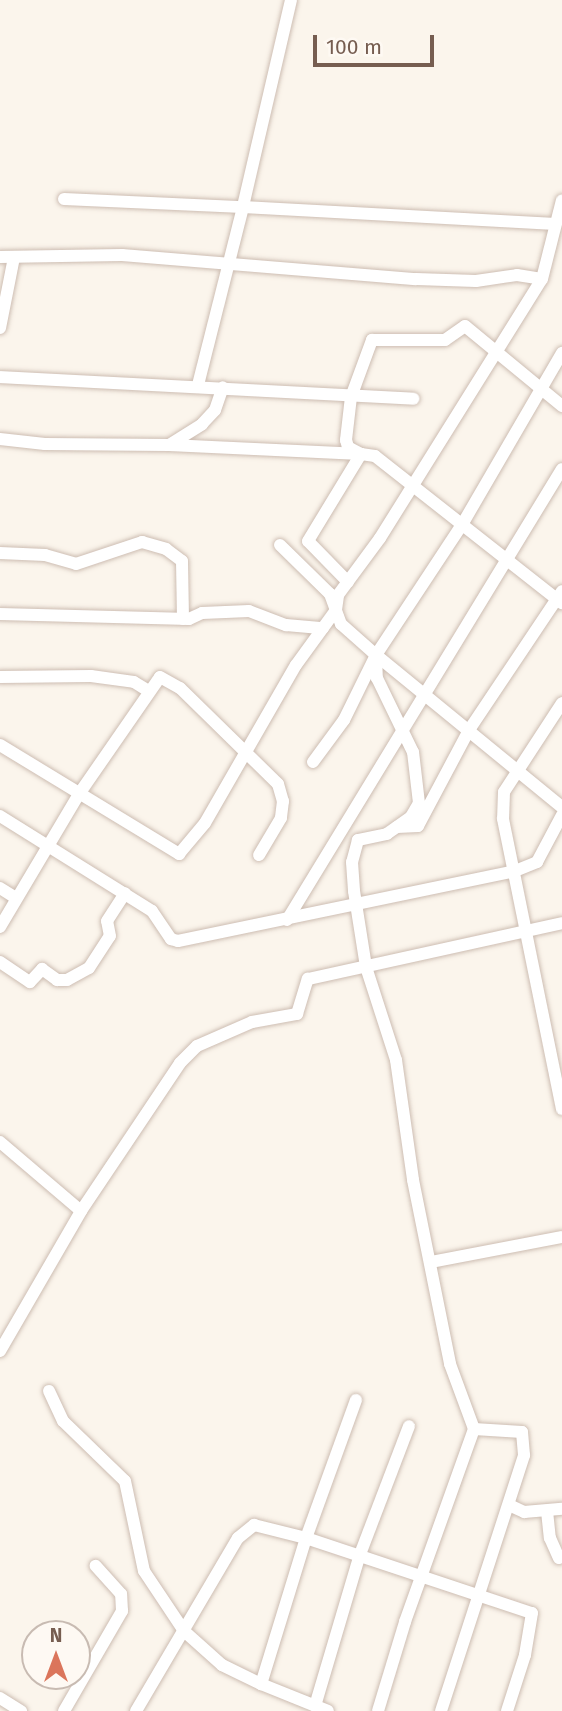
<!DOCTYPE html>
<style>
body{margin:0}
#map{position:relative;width:562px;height:1711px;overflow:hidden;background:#fbf5ec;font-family:"Fira Sans",sans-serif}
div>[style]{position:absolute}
.roads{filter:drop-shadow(0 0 2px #cdbdb2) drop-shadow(0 0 2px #cdbdb2)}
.minor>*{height:12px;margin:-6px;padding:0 6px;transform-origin:6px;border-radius:6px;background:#fff}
span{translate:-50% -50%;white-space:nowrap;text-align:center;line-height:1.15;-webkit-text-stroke:5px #fef9f3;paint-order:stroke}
.north{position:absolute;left:21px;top:1620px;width:70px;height:70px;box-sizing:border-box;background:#fef9f3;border:2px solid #c8bbb2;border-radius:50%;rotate:0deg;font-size:19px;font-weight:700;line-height:28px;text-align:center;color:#765d50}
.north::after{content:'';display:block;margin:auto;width:24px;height:32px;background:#db755b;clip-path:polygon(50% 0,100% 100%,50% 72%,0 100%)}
.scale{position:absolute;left:313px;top:35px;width:121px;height:32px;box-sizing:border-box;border:4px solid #765d50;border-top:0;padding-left:9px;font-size:21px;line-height:24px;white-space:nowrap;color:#765d50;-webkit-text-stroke:5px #fef9f3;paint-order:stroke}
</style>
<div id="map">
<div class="roads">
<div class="minor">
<div style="left:291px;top:0;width:212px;rotate:103.1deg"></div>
<div style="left:243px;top:207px;width:313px;rotate:3.1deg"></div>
<div style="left:64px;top:199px;width:179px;rotate:2.6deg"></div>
<div style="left:243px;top:207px;width:184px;rotate:104.2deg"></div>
<div style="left:0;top:257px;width:122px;rotate:-0.9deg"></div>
<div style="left:122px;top:255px;width:295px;rotate:4.7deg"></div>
<div style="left:416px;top:279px;width:60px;rotate:1.9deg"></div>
<div style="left:476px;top:281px;width:41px;rotate:-8.3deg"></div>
<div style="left:517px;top:275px;width:25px;rotate:9deg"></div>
<div style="left:0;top:328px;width:72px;rotate:-78.8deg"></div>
<div style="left:0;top:377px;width:414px;rotate:3deg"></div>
<div style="left:0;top:439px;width:45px;rotate:6.3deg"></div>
<div style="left:45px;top:444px;width:124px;rotate:0.5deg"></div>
<div style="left:169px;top:445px;width:39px;rotate:-32deg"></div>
<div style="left:202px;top:424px;width:19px;rotate:-47deg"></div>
<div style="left:215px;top:410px;width:24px;rotate:-71deg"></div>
<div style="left:169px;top:445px;width:192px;rotate:2.7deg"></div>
<div style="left:361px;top:454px;width:15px;rotate:-152deg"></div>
<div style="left:348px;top:447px;width:7px;rotate:-106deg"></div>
<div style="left:346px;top:440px;width:43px;rotate:-83.4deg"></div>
<div style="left:351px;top:397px;width:61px;rotate:-69.8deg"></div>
<div style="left:372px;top:340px;width:73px"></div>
<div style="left:445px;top:340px;width:24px;rotate:-35deg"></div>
<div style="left:465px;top:326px;width:126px;rotate:39.5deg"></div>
<div style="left:280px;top:545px;width:70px;rotate:44.4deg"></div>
<div style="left:330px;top:594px;width:32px;rotate:70deg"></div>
<div style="left:341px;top:624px;width:47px;rotate:41.5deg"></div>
<div style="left:376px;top:655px;width:23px;rotate:88deg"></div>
<div style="left:377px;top:678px;width:82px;rotate:64.1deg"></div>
<div style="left:413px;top:752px;width:51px;rotate:83.3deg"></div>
<div style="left:419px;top:803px;width:16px;rotate:120deg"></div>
<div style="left:411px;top:817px;width:29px;rotate:145deg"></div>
<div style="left:387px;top:834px;width:30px;rotate:168deg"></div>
<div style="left:358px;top:840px;width:23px;rotate:105deg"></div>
<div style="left:352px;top:862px;width:29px;rotate:86deg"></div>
<div style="left:354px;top:891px;width:77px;rotate:81deg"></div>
<div style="left:366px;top:967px;width:98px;rotate:72.1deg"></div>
<div style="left:396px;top:1060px;width:121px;rotate:81.9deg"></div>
<div style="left:413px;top:1180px;width:188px;rotate:78.6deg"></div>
<div style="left:450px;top:1364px;width:69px;rotate:69.7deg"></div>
<div style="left:474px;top:1429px;width:205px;rotate:109.7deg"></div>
<div style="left:405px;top:1622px;width:93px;rotate:106.9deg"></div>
<div style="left:0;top:553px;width:45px;rotate:2.5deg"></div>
<div style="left:45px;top:555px;width:32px;rotate:16deg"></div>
<div style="left:76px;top:564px;width:70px;rotate:-18.4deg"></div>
<div style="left:142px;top:542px;width:25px;rotate:16deg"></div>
<div style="left:166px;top:549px;width:20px;rotate:37deg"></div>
<div style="left:182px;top:561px;width:58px;rotate:89deg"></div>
<div style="left:348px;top:582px;width:57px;rotate:-134.3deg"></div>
<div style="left:308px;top:541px;width:102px;rotate:-58.7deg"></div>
<div style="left:361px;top:454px;width:14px;rotate:8deg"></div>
<div style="left:375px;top:456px;width:238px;rotate:38.2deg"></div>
<div style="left:0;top:614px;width:189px;rotate:1.5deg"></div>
<div style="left:189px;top:619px;width:14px;rotate:-25deg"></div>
<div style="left:202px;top:613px;width:47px;rotate:-2.4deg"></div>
<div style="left:249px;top:611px;width:40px;rotate:21deg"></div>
<div style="left:286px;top:625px;width:37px;rotate:5deg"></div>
<div style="left:376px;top:655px;width:240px;rotate:39.3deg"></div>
<div style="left:0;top:677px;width:91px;rotate:-0.6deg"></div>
<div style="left:91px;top:676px;width:43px;rotate:7.9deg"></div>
<div style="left:134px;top:682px;width:15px;rotate:32deg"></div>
<div style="left:562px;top:703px;width:106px;rotate:123.1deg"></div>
<div style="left:504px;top:792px;width:27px;rotate:92deg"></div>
<div style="left:503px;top:819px;width:296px;rotate:78.5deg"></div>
<div style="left:0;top:745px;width:210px;rotate:31.3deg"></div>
<div style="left:179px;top:854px;width:40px;rotate:-50deg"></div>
<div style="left:205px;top:823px;width:182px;rotate:-60.1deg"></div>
<div style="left:296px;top:665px;width:68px;rotate:-54deg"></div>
<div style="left:336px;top:610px;width:15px;rotate:-82deg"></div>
<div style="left:338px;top:595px;width:71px;rotate:-53.6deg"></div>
<div style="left:380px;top:538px;width:305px;rotate:-58deg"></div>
<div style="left:542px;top:279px;width:81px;rotate:-75.8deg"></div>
<div style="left:313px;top:762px;width:52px;rotate:-53.6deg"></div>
<div style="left:344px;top:720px;width:72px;rotate:-63.8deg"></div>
<div style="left:376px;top:655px;width:158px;rotate:-56.6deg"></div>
<div style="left:463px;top:523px;width:197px;rotate:-59.8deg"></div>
<div style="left:0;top:816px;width:179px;rotate:32deg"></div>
<div style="left:152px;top:911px;width:34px;rotate:56deg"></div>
<div style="left:171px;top:939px;width:7px;rotate:16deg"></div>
<div style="left:178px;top:941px;width:344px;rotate:-11.7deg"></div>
<div style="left:515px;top:871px;width:24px;rotate:-22deg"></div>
<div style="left:537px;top:862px;width:53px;rotate:-62deg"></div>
<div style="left:397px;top:827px;width:21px;rotate:-3deg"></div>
<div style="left:418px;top:826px;width:109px;rotate:-62deg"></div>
<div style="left:469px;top:730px;width:167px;rotate:-56.2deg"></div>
<div style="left:0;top:888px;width:19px;rotate:32deg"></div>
<div style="left:287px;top:920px;width:528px;rotate:-58.63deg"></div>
<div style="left:0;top:927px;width:155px;rotate:-59.3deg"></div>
<div style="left:79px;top:794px;width:142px;rotate:-55.3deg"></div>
<div style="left:160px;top:677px;width:23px;rotate:29deg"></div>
<div style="left:180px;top:688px;width:137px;rotate:44.4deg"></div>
<div style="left:278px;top:784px;width:18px;rotate:74deg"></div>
<div style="left:283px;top:801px;width:17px;rotate:97deg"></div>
<div style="left:281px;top:818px;width:43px;rotate:120.7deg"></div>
<div style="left:0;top:962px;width:36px;rotate:34deg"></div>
<div style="left:30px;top:982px;width:18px;rotate:-47deg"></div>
<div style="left:42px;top:969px;width:19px;rotate:36deg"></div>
<div style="left:57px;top:980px;width:10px"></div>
<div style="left:67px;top:980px;width:25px;rotate:-29deg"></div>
<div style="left:89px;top:968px;width:38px;rotate:-57deg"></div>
<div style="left:110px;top:936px;width:15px;rotate:-101deg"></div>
<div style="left:107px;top:921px;width:33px;rotate:-57deg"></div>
<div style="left:0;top:1142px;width:106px;rotate:40.4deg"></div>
<div style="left:431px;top:1262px;width:133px;rotate:-10.8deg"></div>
<div style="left:0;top:1351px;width:162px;rotate:-59.9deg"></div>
<div style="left:81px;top:1211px;width:178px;rotate:-56.2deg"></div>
<div style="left:180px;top:1063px;width:24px;rotate:-45deg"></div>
<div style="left:197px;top:1046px;width:60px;rotate:-23.6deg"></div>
<div style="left:252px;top:1022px;width:46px;rotate:-10.1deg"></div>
<div style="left:297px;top:1014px;width:37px;rotate:-73deg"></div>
<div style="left:308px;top:979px;width:260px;rotate:-12.4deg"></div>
<div style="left:49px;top:1391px;width:33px;rotate:65deg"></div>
<div style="left:63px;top:1421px;width:86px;rotate:44.1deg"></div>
<div style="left:125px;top:1481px;width:92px;rotate:78.1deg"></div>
<div style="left:144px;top:1571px;width:72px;rotate:56.3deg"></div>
<div style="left:184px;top:1631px;width:51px;rotate:41.8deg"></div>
<div style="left:222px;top:1665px;width:43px;rotate:26deg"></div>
<div style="left:356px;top:1400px;width:147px;rotate:109.9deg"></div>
<div style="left:306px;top:1538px;width:238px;rotate:18.4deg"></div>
<div style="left:532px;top:1613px;width:43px;rotate:99.5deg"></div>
<div style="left:525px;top:1655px;width:59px;rotate:107.8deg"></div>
<div style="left:509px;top:1505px;width:17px;rotate:25deg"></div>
<div style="left:524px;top:1512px;width:38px;rotate:-5deg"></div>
<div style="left:547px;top:1511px;width:27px;rotate:84deg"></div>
<div style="left:550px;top:1538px;width:22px;rotate:66deg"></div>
<div style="left:0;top:1698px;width:25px;rotate:32deg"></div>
<div style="left:315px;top:1706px;width:155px;rotate:-73.5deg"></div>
<div style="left:359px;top:1557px;width:140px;rotate:-69.1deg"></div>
<div style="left:64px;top:1711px;width:116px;rotate:-59.9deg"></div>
<div style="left:122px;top:1611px;width:17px;rotate:-93deg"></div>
<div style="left:121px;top:1594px;width:38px;rotate:-132deg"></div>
<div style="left:136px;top:1711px;width:201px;rotate:-59.5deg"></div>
<div style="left:238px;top:1538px;width:21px;rotate:-39deg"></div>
<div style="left:254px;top:1525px;width:54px;rotate:14deg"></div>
<div style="left:306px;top:1538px;width:153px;rotate:107.1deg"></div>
<div style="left:261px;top:1684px;width:72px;rotate:21.9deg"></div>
<div style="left:441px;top:1711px;width:269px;rotate:-72deg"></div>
<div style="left:524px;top:1455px;width:23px;rotate:-95deg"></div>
<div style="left:522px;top:1432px;width:48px;rotate:-176.4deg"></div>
</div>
</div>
<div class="north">N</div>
<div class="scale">100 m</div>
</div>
